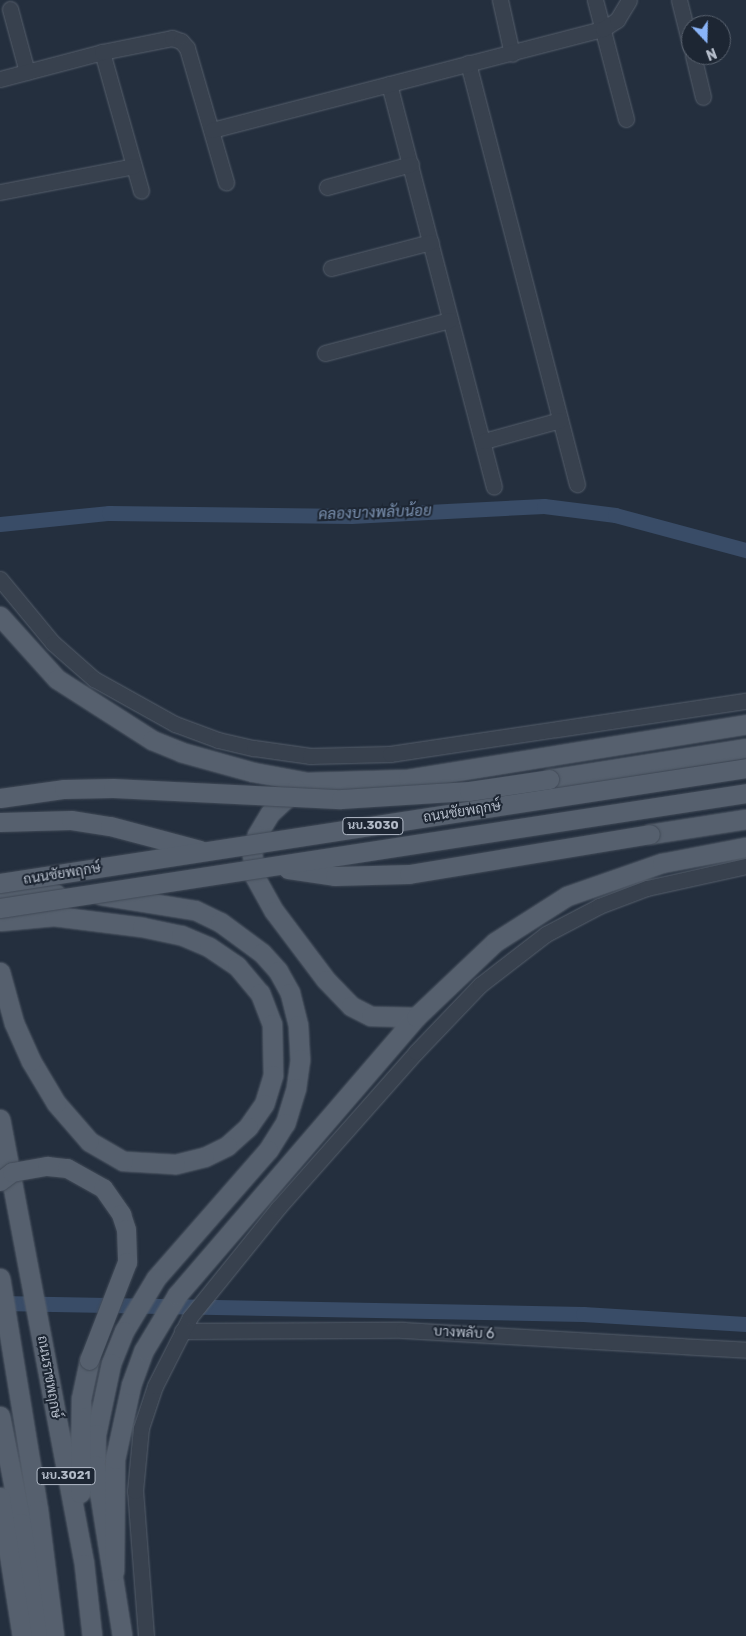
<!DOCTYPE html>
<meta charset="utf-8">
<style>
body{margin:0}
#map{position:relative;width:746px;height:1636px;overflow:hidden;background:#242f3e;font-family:Rubik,Sarabun,sans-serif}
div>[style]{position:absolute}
.canal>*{height:15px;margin:-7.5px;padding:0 7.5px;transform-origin:7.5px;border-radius:7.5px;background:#394c67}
.roads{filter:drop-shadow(0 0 1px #565f6c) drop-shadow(0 0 1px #565f6c)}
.minor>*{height:15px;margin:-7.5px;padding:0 7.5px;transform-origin:7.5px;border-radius:7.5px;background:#38414e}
.major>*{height:19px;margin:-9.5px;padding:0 9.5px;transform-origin:9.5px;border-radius:9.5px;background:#56606e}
.bridges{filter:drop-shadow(0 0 1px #414a57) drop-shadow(0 0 1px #414a57)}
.major-bridge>*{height:19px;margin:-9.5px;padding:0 9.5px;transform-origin:9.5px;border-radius:9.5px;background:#56606e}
span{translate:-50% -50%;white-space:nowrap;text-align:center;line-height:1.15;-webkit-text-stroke:4px #1d2633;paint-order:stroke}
.shield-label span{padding:1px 4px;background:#1d2633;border:1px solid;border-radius:4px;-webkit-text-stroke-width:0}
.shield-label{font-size:12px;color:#b4bcc9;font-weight:700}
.street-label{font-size:14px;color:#b4bcc9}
.water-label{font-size:15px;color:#7c92b1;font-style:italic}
.north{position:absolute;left:681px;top:15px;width:50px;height:50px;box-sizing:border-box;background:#1d2633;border:1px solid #59626f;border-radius:50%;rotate:159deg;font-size:14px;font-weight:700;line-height:20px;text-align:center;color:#b4bcc9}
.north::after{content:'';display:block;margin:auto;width:18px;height:22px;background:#8ab4f8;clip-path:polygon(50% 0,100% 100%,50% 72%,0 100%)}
</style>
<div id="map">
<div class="canal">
<div style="left:0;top:524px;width:110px;rotate:-5.8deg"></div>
<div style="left:109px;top:513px;width:242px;rotate:0.7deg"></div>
<div style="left:351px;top:516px;width:193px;rotate:-3deg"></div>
<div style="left:544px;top:506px;width:72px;rotate:7.2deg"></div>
<div style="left:615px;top:515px;width:136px;rotate:15deg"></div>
<div style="left:0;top:1303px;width:583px;rotate:1.08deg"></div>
<div style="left:583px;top:1314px;width:163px;rotate:3.5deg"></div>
</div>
<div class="roads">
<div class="minor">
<div style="left:500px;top:0;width:55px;rotate:77.5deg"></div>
<div style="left:595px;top:0;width:123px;rotate:75.4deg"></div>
<div style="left:679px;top:0;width:49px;rotate:76deg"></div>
<div style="left:10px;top:9px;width:65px;rotate:74.9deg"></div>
<div style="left:102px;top:52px;width:144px;rotate:74.3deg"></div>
<div style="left:693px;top:55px;width:43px;rotate:76.6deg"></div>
<div style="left:468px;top:63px;width:435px;rotate:75.5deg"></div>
<div style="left:0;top:79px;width:106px;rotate:-14.8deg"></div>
<div style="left:102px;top:52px;width:71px;rotate:-11.3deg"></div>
<div style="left:172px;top:38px;width:9px;rotate:18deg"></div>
<div style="left:181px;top:41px;width:9px;rotate:49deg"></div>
<div style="left:187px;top:48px;width:140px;rotate:73.8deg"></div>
<div style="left:389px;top:84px;width:416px;rotate:75.4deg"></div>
<div style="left:212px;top:130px;width:404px;rotate:-14.5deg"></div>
<div style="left:603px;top:29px;width:17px;rotate:-33deg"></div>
<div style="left:617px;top:20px;width:23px;rotate:-59deg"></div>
<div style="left:327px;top:187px;width:87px;rotate:-15.3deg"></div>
<div style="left:0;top:192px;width:136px;rotate:-11deg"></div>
<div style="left:331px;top:268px;width:103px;rotate:-14.6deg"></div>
<div style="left:325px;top:353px;width:129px;rotate:-14.8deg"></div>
<div style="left:484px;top:441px;width:79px;rotate:-15.4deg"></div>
<div style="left:0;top:579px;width:83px;rotate:50.4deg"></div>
<div style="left:53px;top:643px;width:55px;rotate:41.3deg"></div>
<div style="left:94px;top:679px;width:93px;rotate:29.1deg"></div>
<div style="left:175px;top:724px;width:46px;rotate:20.4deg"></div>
<div style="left:218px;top:740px;width:37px;rotate:13deg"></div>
<div style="left:254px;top:748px;width:57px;rotate:8.1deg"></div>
<div style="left:310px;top:756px;width:80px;rotate:-1.4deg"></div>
<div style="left:390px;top:754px;width:360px;rotate:-8.5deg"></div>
<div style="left:182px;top:1331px;width:221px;rotate:-0.3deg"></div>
<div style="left:403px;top:1330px;width:344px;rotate:3.3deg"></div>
<div style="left:146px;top:1636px;width:145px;rotate:-94.3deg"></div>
<div style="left:135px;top:1491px;width:63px;rotate:-84.6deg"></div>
<div style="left:141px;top:1428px;width:44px;rotate:-71.6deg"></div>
<div style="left:155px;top:1386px;width:77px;rotate:-63.1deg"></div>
<div style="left:190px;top:1317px;width:140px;rotate:-51.1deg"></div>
<div style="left:278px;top:1208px;width:208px;rotate:-48.5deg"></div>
<div style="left:416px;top:1052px;width:93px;rotate:-46.3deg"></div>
<div style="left:480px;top:985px;width:83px;rotate:-37.7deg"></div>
<div style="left:546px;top:934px;width:60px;rotate:-27.8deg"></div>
<div style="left:599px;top:906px;width:51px;rotate:-20.6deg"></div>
<div style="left:647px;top:888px;width:101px;rotate:-12.5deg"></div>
</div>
<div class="major">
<div style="left:0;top:616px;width:85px;rotate:47.9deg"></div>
<div style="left:57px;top:679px;width:113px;rotate:32.7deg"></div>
<div style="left:152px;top:740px;width:31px;rotate:22deg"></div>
<div style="left:181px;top:752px;width:75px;rotate:15.5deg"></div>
<div style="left:253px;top:772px;width:55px;rotate:10.5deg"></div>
<div style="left:307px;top:782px;width:101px;rotate:-1.7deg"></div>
<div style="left:408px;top:779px;width:342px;rotate:-9.2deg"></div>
<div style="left:549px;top:779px;width:199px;rotate:-8.9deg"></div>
<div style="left:296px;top:789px;width:35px;rotate:137deg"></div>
<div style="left:270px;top:813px;width:26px;rotate:121deg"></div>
<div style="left:257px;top:835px;width:19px;rotate:106deg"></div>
<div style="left:252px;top:853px;width:24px;rotate:83deg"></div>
<div style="left:255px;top:877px;width:39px;rotate:61deg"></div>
<div style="left:274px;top:911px;width:86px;rotate:53deg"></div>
<div style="left:326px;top:980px;width:36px;rotate:46deg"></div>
<div style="left:351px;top:1006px;width:22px;rotate:27deg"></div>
<div style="left:371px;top:1016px;width:45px;rotate:1.3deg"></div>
<div style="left:650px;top:834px;width:97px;rotate:-8.9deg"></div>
<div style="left:0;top:893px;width:56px;rotate:1deg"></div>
<div style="left:101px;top:895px;width:95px;rotate:9.1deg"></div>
<div style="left:195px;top:910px;width:28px;rotate:26deg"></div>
<div style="left:220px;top:922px;width:52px;rotate:36.4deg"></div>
<div style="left:262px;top:953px;width:24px;rotate:48deg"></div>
<div style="left:278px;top:971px;width:25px;rotate:61deg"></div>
<div style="left:290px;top:993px;width:33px;rotate:76deg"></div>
<div style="left:298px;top:1025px;width:34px;rotate:87deg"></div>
<div style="left:300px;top:1059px;width:29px;rotate:98deg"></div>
<div style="left:296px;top:1088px;width:37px;rotate:107deg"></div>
<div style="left:285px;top:1123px;width:32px;rotate:122deg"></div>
<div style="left:268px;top:1150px;width:170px;rotate:131.2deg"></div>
<div style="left:156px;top:1278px;width:62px;rotate:121.1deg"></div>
<div style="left:124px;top:1331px;width:35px;rotate:112deg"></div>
<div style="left:111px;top:1363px;width:73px;rotate:101.9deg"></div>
<div style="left:96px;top:1434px;width:31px;rotate:92deg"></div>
<div style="left:95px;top:1465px;width:173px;rotate:81deg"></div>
<div style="left:0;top:921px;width:54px;rotate:-5.3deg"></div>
<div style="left:54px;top:916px;width:89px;rotate:7.1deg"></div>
<div style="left:142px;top:927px;width:40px;rotate:12deg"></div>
<div style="left:181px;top:935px;width:30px;rotate:23deg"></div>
<div style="left:209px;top:947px;width:34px;rotate:34deg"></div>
<div style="left:237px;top:966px;width:35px;rotate:50deg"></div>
<div style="left:260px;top:993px;width:33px;rotate:69deg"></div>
<div style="left:272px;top:1024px;width:51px;rotate:88.9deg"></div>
<div style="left:273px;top:1075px;width:30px;rotate:107deg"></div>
<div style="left:264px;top:1104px;width:28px;rotate:125deg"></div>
<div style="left:248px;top:1127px;width:28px;rotate:138deg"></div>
<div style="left:227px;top:1146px;width:25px;rotate:154deg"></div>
<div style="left:204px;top:1157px;width:30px;rotate:166deg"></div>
<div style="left:175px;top:1164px;width:52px;rotate:-176.7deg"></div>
<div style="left:123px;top:1161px;width:39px;rotate:-150deg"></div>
<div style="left:89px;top:1141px;width:50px;rotate:-131deg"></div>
<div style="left:56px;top:1103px;width:49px;rotate:-120.8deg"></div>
<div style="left:31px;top:1061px;width:42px;rotate:-114.1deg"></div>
<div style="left:14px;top:1023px;width:53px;rotate:-105.4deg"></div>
<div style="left:0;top:1119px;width:453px;rotate:79.3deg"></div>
<div style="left:84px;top:1564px;width:72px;rotate:83.7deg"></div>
<div style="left:0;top:1278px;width:235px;rotate:80.7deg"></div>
<div style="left:38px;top:1510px;width:127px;rotate:82.8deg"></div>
<div style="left:0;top:1416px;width:109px;rotate:78.9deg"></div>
<div style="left:21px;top:1523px;width:114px;rotate:81.9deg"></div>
<div style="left:80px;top:1493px;width:94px;rotate:-89.4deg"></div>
<div style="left:81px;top:1399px;width:40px;rotate:-78deg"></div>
<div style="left:0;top:1497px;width:141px;rotate:81deg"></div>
<div style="left:114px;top:1571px;width:112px;rotate:-89.5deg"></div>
<div style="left:115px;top:1459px;width:76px;rotate:-77.8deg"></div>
<div style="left:131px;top:1385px;width:37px;rotate:-70deg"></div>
<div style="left:144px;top:1350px;width:64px;rotate:-59deg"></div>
<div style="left:177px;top:1295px;width:367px;rotate:-49.3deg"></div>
<div style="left:416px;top:1017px;width:109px;rotate:-43.5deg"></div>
<div style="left:495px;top:942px;width:85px;rotate:-32.6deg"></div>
<div style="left:567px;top:896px;width:101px;rotate:-19.2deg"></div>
<div style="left:662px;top:863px;width:86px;rotate:-10.8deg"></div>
</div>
</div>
<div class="bridges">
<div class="major-bridge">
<div style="left:0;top:798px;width:65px;rotate:-8deg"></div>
<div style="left:64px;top:789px;width:49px;rotate:-1.2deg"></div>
<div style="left:113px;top:788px;width:228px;rotate:2.8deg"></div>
<div style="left:341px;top:799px;width:128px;rotate:-3.6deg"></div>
<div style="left:469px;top:791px;width:81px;rotate:-8.5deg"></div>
<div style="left:0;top:822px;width:71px;rotate:-1.6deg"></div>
<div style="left:71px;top:820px;width:39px;rotate:9deg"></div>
<div style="left:110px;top:826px;width:93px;rotate:14.9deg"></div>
<div style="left:288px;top:869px;width:48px;rotate:8.5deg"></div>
<div style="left:335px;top:876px;width:74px;rotate:-1.5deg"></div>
<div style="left:409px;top:874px;width:244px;rotate:-9.4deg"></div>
<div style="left:0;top:883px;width:755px;rotate:-8.76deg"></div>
<div style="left:0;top:908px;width:755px;rotate:-8.76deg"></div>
<div style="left:0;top:1181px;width:15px;rotate:-37deg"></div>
<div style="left:12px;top:1172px;width:36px;rotate:-10deg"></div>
<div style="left:47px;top:1166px;width:20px;rotate:6deg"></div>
<div style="left:67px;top:1168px;width:41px;rotate:29.1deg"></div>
<div style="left:103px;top:1188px;width:32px;rotate:55deg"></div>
<div style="left:121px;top:1214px;width:16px;rotate:72deg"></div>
<div style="left:126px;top:1229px;width:33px;rotate:88deg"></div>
<div style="left:127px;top:1262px;width:105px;rotate:111.2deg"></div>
</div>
</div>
<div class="shield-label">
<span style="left:373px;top:826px">นบ.3030</span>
<span style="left:66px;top:1476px">นบ.3021</span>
</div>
<div class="street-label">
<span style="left:462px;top:812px;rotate:-9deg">ถนนชัยพฤกษ์</span>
<span style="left:62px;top:874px;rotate:-9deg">ถนนชัยพฤกษ์</span>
<span style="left:464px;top:1333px;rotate:3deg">บางพลับ 6</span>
<span style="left:49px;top:1377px;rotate:80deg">ถนนราชพฤกษ์</span>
</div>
<div class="water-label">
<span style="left:375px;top:513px;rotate:-2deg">คลองบางพลับน้อย</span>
</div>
<div class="north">N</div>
</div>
